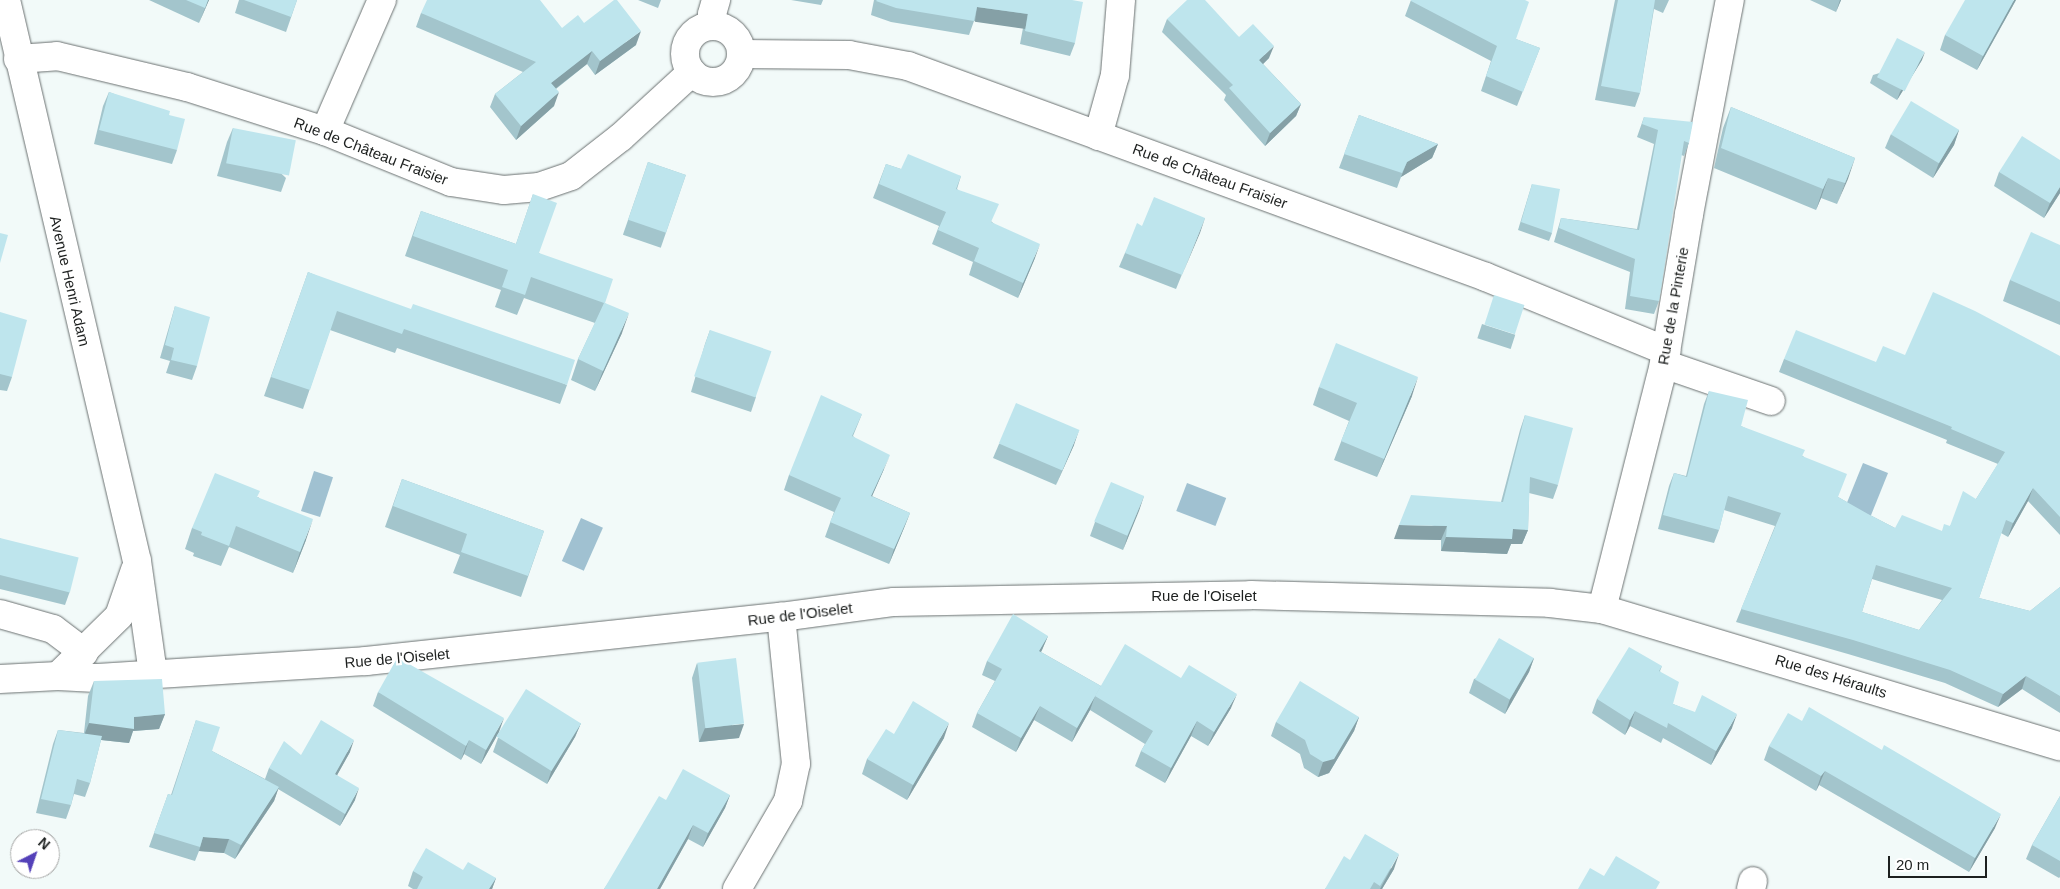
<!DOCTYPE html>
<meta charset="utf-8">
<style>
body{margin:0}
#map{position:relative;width:2060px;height:889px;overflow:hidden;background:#f2faf9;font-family:Arial,sans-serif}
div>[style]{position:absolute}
.water>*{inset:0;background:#a0c1d1;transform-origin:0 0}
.roads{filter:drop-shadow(0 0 1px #6b7171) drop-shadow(0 0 1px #6b7171)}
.minor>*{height:28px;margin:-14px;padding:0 14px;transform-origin:14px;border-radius:14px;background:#fff}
.minor>.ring{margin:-14px;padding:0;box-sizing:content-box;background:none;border:28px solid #fff;border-radius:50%}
.wall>*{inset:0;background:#a3c5cc;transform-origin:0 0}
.shaded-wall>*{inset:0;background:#85a0a6;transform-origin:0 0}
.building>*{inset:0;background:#bee5ed;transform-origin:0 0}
span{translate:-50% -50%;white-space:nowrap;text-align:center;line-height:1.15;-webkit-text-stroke:4.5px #fff;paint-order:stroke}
.street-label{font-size:15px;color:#1d201f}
.north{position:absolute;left:10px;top:829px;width:50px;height:50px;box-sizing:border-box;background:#fff;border:1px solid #a5a6a5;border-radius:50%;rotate:41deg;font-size:14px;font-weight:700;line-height:20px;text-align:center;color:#1d201f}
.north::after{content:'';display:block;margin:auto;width:18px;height:22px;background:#5441b9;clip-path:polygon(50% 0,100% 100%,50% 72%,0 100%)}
.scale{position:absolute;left:1888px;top:856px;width:99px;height:22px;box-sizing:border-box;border:2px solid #1d201f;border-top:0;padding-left:6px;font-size:15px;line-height:18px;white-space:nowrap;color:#1d201f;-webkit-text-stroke:4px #fff;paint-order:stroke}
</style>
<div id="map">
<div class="water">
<div style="left:1863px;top:463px;width:27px;height:51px;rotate:22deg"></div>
<div style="left:314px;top:471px;width:20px;height:42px;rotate:18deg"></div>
<div style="left:1187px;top:483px;width:42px;height:30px;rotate:21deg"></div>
<div style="left:581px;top:518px;width:24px;height:47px;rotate:24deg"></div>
</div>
<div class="roads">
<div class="minor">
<div style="left:6px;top:0;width:576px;rotate:76.86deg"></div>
<div style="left:137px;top:561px;width:113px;rotate:81.9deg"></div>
<div style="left:714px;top:25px;width:11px;rotate:-100deg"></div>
<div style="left:712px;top:14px;width:15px;rotate:-74deg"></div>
<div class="ring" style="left:685px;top:26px;width:28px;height:28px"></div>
<div style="left:742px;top:54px;width:107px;rotate:0.5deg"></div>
<div style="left:849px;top:55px;width:60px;rotate:10.6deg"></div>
<div style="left:908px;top:66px;width:615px;rotate:20.05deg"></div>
<div style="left:1486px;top:277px;width:195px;rotate:22.3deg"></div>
<div style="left:18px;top:59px;width:39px;rotate:-4deg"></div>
<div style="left:57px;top:56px;width:134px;rotate:13.4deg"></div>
<div style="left:187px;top:87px;width:145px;rotate:17.7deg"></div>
<div style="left:325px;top:131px;width:136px;rotate:22deg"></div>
<div style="left:451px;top:182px;width:54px;rotate:8.6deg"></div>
<div style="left:504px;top:190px;width:35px;rotate:-5deg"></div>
<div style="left:539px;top:187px;width:34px;rotate:-19deg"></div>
<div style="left:571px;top:176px;width:63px;rotate:-38deg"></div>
<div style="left:621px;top:137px;width:96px;rotate:-42.5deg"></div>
<div style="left:325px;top:131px;width:143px;rotate:-66.5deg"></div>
<div style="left:1098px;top:136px;width:63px;rotate:-74.4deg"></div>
<div style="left:1115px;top:75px;width:75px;rotate:-85.4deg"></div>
<div style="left:1664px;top:364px;width:113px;rotate:19.1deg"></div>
<div style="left:1602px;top:609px;width:253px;rotate:-75.8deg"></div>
<div style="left:1664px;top:364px;width:152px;rotate:-80.5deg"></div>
<div style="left:1689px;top:214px;width:218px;rotate:-79.2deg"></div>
<div style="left:0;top:614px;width:55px;rotate:15.8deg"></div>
<div style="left:53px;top:629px;width:39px;rotate:37deg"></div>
<div style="left:58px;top:676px;width:86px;rotate:-44.5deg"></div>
<div style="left:119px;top:616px;width:49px;rotate:-70.8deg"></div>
<div style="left:0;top:679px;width:58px;rotate:-3deg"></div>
<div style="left:58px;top:676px;width:38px;rotate:3deg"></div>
<div style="left:96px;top:678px;width:271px;rotate:-3.6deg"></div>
<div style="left:366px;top:661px;width:417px;rotate:-6.1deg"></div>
<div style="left:781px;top:617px;width:114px;rotate:-7.6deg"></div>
<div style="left:894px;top:602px;width:357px;rotate:-1.1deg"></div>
<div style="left:1251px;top:595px;width:299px;rotate:1.5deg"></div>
<div style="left:1550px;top:603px;width:52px;rotate:6.6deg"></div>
<div style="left:1602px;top:609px;width:478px;rotate:16.7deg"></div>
<div style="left:737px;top:889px;width:102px;rotate:-59.9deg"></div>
<div style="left:788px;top:801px;width:38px;rotate:-78deg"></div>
<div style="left:796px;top:764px;width:148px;rotate:-95.8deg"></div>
<div style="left:1751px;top:889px;width:8px;rotate:-76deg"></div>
</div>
</div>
<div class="wall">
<div style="clip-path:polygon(149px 0,209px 0,199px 23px)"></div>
<div style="clip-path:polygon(239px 0,297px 0,286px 32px,235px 13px)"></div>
<div style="clip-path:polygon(638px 0,661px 0,658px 8px)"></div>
<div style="clip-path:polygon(791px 0,823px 0,821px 5px)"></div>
<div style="clip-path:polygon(874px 0,1072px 0,1075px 43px,1070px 56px,1020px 44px,1023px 28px,974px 21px,969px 35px,891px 22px,871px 15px)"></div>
<div style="clip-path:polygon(1411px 0,1540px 48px,1517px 106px,1481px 91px,1491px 61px,1405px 16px)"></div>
<div style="clip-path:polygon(1615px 0,1669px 0,1663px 13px,1654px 9px,1640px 93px,1635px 107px,1595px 100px)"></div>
<div style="clip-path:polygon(1810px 0,1841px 0,1836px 12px)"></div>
<div style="clip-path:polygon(2016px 0,1977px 70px,1940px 50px,1945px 35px)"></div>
<div style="clip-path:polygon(421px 13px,562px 28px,636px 45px,595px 75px,587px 64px,556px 89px,554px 106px,516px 140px,490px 107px,495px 94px,523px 72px,416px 27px)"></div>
<div style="clip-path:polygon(1167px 19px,1239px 37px,1269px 58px,1263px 64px,1301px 104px,1296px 116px,1265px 146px,1224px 100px,1226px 95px,1162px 32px)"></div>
<div style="clip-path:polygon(1922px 60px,1897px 100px,1870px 83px,1873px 75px)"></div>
<div style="clip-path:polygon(109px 92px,169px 115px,177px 150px,172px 164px,94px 144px,103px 106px)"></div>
<div style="clip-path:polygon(1731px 107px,1855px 158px,1837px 204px,1821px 198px,1816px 210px,1714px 168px,1723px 128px)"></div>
<div style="clip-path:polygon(1359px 115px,1438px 144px,1432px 158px,1401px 177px,1397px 188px,1339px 168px)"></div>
<div style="clip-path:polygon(1644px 117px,1689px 143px,1684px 156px,1681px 155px,1659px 301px,1654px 314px,1625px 309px,1630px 272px,1554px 242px,1561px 218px,1637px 229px,1654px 144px,1637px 137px)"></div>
<div style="clip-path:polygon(233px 128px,286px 178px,281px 192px,217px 176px,227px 142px)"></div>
<div style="clip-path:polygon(1959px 130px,1954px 145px,1933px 178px,1885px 148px,1891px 134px)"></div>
<div style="clip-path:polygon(2060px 160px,2060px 193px,2044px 218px,1994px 186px,1999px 172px)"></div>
<div style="left:648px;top:162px;width:40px;height:77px;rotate:19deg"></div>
<div style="clip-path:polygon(886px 164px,901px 169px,961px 176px,957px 189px,992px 222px,1035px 258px,1018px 298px,969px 275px,973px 262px,932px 244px,939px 226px,873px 198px)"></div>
<div style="clip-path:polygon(1532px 184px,1552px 233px,1549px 241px,1518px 230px)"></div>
<div style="clip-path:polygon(533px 194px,539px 253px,605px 303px,622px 333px,595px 391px,571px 380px,578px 359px,595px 323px,524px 298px,517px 315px,495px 307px,501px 290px,405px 256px,421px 211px,516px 244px)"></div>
<div style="clip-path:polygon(1205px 218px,1176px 289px,1119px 267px,1125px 253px,1142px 226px)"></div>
<div style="clip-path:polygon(2060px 245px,2060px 325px,2003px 301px,2010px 280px)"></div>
<div style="clip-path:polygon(308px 272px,567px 385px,560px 404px,397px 348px,395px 353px,330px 330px,303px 409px,264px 396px)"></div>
<div style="clip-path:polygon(175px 306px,197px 366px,192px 380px,166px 373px,170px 361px,160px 358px,171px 320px)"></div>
<div style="clip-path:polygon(0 312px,12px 377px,7px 391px,0 390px)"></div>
<div style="left:1482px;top:324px;width:35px;height:15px;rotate:18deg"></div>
<div style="clip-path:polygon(710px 330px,756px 397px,751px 412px,691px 392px,705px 344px)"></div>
<div style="clip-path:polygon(evenodd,1905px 355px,2060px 356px,2060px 535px,2028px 501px,2008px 537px,2001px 533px,1979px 598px,2030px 611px,2060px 587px,2060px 713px,2022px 689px,1998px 707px,1945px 683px,1848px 654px,1736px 622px,1775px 526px,1724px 510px,1719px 530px,1714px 543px,1658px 529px,1669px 486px,1674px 473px,1686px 476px,1704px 404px,1709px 391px,1741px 426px,1803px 456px,1838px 497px,1868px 514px,1895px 528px,1942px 531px,1950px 526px,1976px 499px,1998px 464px,1946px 443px,1947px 440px,1779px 372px,1784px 359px,1876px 362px,1905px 355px,1872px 579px,1901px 588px,1942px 600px,1919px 630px,1862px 612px,1872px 579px)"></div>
<div style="clip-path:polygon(1319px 387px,1412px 396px,1377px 477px,1334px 460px,1349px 421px,1313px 405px)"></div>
<div style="clip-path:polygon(862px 414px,853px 436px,884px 469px,872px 496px,910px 513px,904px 528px,889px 564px,825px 537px,834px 512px,784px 490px,789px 475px)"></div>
<div style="clip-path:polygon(1525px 415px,1558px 485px,1553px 499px,1529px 493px,1528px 530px,1522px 544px,1511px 544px,1507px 554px,1441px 551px,1441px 540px,1394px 539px,1501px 502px,1520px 430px)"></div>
<div style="clip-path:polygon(999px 444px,1074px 445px,1056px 485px,993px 458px)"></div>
<div style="clip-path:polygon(402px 479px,544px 531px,521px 597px,453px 573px,460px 555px,385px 527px)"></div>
<div style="clip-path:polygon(1144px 496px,1123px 550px,1090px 536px,1095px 522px)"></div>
<div style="clip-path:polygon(258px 497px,306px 540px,293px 573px,229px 547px,221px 566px,193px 556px,194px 553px,185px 549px,192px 528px)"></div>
<div style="clip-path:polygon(0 538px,70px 591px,65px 605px,0 589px)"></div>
<div style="clip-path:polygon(1048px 636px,1041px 652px,1101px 686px,1231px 708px,1208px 746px,1191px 736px,1165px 783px,1135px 766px,1141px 751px,1145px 744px,1090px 710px,1072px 742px,1034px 720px,1016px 752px,972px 727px,977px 713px,995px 681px,982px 675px,987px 661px)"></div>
<div style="clip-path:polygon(1534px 658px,1529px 672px,1505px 714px,1469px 693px,1474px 679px)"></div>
<div style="clip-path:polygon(697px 663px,739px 738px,699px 742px,692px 678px)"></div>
<div style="clip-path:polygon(1662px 666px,1660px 671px,1673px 704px,1732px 728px,1711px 765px,1663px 738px,1661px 743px,1630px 726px,1625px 735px,1592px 713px,1597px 699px)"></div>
<div style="clip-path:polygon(94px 681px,165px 714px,159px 729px,133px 731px,129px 743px,101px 740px,90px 783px,85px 797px,74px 794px,71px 805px,66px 819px,36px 813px,53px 744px,58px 730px,84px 733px,88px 696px)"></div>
<div style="clip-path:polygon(378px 692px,499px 732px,481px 764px,464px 754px,461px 760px,373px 706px)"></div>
<div style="clip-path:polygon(1359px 717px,1354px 731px,1329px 773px,1318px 777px,1304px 768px,1300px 754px,1271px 736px,1276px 722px)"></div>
<div style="clip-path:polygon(196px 720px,212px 751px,265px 779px,269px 768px,301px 755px,350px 752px,337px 775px,355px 800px,340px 826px,278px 789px,274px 801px,235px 859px,224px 853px,199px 851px,195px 861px,149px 847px,168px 794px,171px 795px)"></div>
<div style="clip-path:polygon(1802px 721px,1995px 828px,1969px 872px,1819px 785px,1816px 791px,1764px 760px,1769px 746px)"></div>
<div style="clip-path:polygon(581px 723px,575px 737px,547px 784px,493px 752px,498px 738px)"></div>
<div style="clip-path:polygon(894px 734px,944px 738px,907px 800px,862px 774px,867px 759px)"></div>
<div style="clip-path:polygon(730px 795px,725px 808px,703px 847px,688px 839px,660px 889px,604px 889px,666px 800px)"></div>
<div style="clip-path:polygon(2060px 796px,2060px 877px,2059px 878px,2026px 859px,2032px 845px)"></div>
<div style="clip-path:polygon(1350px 860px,1394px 869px,1382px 889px,1325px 889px)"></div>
<div style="clip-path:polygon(413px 871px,496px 878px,492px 889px,413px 889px,408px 886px)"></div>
</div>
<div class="shaded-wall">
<div style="clip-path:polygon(208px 0,209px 0,199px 23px,205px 8px)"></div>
<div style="clip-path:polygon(1840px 0,1841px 0,1836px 12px)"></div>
<div style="clip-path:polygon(2014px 0,2016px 0,1977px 70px,1983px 56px)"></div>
<div style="left:977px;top:7px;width:51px;height:15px;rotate:8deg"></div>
<div style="clip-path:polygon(641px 31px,636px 45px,595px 75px,600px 61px)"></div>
<div style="clip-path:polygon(1274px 46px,1269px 58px,1255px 72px,1259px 60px)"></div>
<div style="clip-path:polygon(592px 51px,587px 64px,546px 96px,551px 83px)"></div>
<div style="clip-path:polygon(1925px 52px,1922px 60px,1897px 100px,1900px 92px)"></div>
<div style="clip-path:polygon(559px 92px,554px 106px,516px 140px,521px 126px)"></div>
<div style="clip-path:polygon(1301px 104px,1296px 116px,1265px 146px,1270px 133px)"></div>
<div style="clip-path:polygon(1959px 130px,1954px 145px,1933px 178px,1939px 163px)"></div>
<div style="clip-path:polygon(1438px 144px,1432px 158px,1401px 177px,1407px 162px)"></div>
<div style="clip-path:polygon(1855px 158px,1848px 179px,1837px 204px,1845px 183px)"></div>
<div style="clip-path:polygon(1828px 178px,1821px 198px,1816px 210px,1823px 189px)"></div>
<div style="clip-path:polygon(2060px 187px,2060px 193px,2044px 218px,2050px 203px)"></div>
<div style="clip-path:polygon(1205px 218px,1200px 233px,1176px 289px,1182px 275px)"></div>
<div style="clip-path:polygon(1040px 244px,1035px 258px,1018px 298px,1023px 283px)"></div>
<div style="clip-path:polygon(629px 313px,622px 333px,595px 391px,603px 371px)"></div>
<div style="clip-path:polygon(1418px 377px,1412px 396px,1377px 477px,1384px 459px)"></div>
<div style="clip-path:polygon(1079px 430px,1074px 445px,1056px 485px,1062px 471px)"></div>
<div style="clip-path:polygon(890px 455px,884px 469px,866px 510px,871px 496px)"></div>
<div style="clip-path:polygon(2033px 488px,2028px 501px,2008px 537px,2013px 523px)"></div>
<div style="clip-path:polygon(1144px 496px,1139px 511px,1123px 550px,1128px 535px)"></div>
<div style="clip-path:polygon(910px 513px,904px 528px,889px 564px,894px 549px)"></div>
<div style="clip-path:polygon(313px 519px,306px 540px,293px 573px,300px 552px)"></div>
<div style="clip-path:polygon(1399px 525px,1447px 526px,1441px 540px,1394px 539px)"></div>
<div style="clip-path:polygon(1513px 529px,1528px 530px,1522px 544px,1511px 544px,1507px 554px,1441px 551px,1446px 537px)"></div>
<div style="clip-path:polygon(1048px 636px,1042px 650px,1034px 665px,1039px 651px)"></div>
<div style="clip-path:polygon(1534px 658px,1529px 672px,1505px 714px,1510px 699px)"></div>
<div style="clip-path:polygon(2026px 676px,2022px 689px,1998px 707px,2003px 694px)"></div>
<div style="clip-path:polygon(1237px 694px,1231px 708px,1208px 746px,1214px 732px)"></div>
<div style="clip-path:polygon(1095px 696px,1090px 710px,1072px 742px,1077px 728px)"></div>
<div style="clip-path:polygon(1040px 706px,1034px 720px,1016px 752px,1021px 738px)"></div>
<div style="clip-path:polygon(1635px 711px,1630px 726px,1625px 735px,1630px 720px)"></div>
<div style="clip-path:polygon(165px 714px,159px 729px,133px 731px,129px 743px,83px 738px,89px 723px,134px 717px)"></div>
<div style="clip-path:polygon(1737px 714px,1732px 728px,1711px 765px,1716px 751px)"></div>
<div style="clip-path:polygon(1359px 717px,1354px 731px,1329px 773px,1318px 777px,1323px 762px)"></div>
<div style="clip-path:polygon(504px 718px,499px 732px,481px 764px,486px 750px)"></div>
<div style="clip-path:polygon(1197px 721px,1191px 736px,1165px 783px,1171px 768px)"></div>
<div style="clip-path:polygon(581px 723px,575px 737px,547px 784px,552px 769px)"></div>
<div style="clip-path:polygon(949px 723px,944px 738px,907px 800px,913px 785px)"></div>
<div style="clip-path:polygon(744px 724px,739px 738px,699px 742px,705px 728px)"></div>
<div style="clip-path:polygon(354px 740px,350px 752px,331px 786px,335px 774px)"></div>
<div style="clip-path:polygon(469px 740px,464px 754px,461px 760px,466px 746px)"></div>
<div style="clip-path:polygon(1825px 771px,1819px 785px,1816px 791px,1821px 776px)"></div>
<div style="clip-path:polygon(279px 787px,274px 801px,235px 859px,241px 845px)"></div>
<div style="clip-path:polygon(359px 788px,355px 800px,340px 826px,345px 814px)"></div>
<div style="clip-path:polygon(730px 795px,725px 808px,703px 847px,708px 833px)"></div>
<div style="clip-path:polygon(2001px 814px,1995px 828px,1969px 872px,1975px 858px)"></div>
<div style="clip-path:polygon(693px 825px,688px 839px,660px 889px,657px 889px)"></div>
<div style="clip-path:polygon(203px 837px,229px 839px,224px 853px,199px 851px)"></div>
<div style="clip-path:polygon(1399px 854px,1394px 869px,1382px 889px,1380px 889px)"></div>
<div style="clip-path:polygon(496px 878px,492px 889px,489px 889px)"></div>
</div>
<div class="building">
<div style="clip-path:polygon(186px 0,208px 0,205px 8px)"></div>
<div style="clip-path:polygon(244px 0,297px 0,291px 17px)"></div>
<div style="clip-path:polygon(427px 0,540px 0,562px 28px,578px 15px,584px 23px,614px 0,617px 0,641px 31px,600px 61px,592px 51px,551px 83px,559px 92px,521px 126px,495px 94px,536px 62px,421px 13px)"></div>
<div style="clip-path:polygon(877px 0,1072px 0,1083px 2px,1075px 43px,1025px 31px,1028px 14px,977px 7px,974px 21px,896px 8px,876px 1px)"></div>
<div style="clip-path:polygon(1187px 0,1205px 0,1239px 37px,1253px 24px,1274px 46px,1259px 60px,1301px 104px,1270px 133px,1229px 88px,1233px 85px,1167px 19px)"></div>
<div style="clip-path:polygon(1411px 0,1525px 0,1529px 2px,1516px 39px,1540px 48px,1523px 92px,1486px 76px,1497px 46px,1411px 1px)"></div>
<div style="clip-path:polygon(1618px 0,1655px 0,1640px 93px,1601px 86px)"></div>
<div style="clip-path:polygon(1965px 0,2014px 0,1983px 56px,1945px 35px)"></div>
<div style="left:1897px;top:38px;width:31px;height:44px;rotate:27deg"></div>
<div style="clip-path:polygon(109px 92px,170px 111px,169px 115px,185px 119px,177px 150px,99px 130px)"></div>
<div style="left:1911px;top:101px;width:56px;height:39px;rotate:31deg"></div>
<div style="clip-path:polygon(1731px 107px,1855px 158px,1845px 183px,1828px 178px,1823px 189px,1721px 148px)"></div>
<div style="clip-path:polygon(1359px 115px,1438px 144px,1407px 162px,1402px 173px,1344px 154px)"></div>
<div style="clip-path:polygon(1644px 117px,1693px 122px,1689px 143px,1684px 141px,1659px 301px,1630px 296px,1635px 259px,1559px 228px,1561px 218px,1639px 230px,1658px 130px,1642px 124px)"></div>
<div style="left:233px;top:128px;width:64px;height:36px;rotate:11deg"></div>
<div style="clip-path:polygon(2022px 136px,2060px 160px,2060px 187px,2050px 203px,1999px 172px)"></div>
<div style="clip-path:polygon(908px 154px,961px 176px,956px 189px,999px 204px,991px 222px,1040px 244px,1023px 283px,974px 261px,979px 248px,938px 230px,946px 212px,879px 184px,886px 164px,901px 169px)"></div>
<div style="left:648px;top:162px;width:40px;height:61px;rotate:19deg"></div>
<div style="clip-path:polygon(1532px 184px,1560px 189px,1552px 233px,1521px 222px)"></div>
<div style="clip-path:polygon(533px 194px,557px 203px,539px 253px,613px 279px,605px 303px,629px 313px,603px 371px,578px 359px,604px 303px,531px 277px,525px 295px,502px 287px,508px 270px,413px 236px,421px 211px,516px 244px)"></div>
<div style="clip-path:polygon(1154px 197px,1205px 218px,1182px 275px,1125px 253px,1137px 223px,1142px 226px)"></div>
<div style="clip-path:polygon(2031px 232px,2060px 245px,2060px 302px,2010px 280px)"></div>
<div style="clip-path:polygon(0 233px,8px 235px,0 263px)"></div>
<div style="clip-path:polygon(308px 272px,411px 309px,413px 304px,575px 360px,567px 385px,404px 329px,402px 334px,337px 311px,310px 390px,271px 377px)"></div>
<div style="clip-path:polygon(evenodd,1933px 292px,1975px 311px,2060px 356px,2060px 517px,2033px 488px,2013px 523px,2006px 520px,1979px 598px,2030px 611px,2060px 587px,2060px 696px,2026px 676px,2003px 694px,1950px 670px,1853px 640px,1741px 609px,1781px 513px,1728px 496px,1719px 530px,1663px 515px,1674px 473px,1687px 477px,1709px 391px,1748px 400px,1741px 426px,1805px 450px,1802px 456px,1847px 474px,1838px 497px,1868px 514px,1895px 528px,1902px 515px,1942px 531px,1944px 524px,1950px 526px,1963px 491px,1976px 499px,2005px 452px,1951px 429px,1952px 427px,1784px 359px,1796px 330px,1876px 362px,1883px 346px,1905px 355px,1933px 292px,1876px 565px,1952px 588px,1919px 630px,1862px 612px,1876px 565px)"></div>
<div style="left:1494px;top:295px;width:32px;height:31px;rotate:18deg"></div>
<div style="clip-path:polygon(175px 306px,210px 317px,197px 366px,171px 360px,174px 348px,165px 345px)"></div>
<div style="clip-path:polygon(0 312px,27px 320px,12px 377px,0 374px)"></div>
<div style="left:710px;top:330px;width:65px;height:49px;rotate:19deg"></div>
<div style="clip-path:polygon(1336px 343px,1418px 377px,1384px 459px,1341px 441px,1357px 403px,1319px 387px)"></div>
<div style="clip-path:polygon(821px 395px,862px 414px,852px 436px,890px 455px,871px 496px,910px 513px,894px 549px,830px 522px,841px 498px,789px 475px)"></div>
<div style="left:1016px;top:403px;width:69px;height:44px;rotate:23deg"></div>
<div style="clip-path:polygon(1525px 415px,1573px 428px,1558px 485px,1530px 477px,1528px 530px,1513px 529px,1512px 539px,1446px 537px,1447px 526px,1399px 525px,1411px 495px,1503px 502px)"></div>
<div style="clip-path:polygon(215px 473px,260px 491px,257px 497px,313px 519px,300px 552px,236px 526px,229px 546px,201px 535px,202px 532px,192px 528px)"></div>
<div style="clip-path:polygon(402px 479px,544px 531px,528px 576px,461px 552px,467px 534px,393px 506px)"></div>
<div style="left:1111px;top:482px;width:36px;height:43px;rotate:23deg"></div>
<div style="left:0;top:538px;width:81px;height:36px;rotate:14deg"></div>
<div style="clip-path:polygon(1013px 614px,1048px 636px,1039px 651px,1101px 686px,1077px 728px,1040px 706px,1021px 738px,977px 713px,1002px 669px,987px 661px)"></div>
<div style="left:1499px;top:638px;width:40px;height:48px;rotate:30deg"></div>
<div style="clip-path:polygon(1125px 644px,1181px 678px,1189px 665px,1237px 694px,1214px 732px,1197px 721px,1171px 768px,1141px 751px,1153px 731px,1095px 696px)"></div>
<div style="clip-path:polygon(1629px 647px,1662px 666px,1659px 671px,1679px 682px,1673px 704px,1695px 712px,1702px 695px,1737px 714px,1716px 751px,1668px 723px,1667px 728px,1635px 711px,1630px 720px,1597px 699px)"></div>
<div style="left:736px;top:658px;width:66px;height:39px;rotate:83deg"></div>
<div style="clip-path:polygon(396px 660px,402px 660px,504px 718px,486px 750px,469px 740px,466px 746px,378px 692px)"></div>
<div style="clip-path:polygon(162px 679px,165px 714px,134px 717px,134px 729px,89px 723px,94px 681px)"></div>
<div style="clip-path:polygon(1300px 681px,1359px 717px,1334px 759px,1323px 762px,1310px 754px,1305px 740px,1276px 722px)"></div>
<div style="left:526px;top:689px;width:65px;height:56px;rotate:32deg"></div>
<div style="clip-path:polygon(913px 701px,949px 723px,913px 785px,867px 759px,886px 729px,894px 734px)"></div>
<div style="clip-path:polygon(1809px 707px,1882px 750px,1884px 745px,2001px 814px,1975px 858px,1825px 771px,1821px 776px,1769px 746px,1788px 713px,1802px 721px)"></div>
<div style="clip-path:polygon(196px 720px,220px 727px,212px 751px,279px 787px,241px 845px,229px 839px,203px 837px,200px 847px,154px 833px,168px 794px,172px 795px)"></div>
<div style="clip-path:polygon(321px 720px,354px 740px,335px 774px,359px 788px,345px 814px,269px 768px,284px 741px,301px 755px)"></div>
<div style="clip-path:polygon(58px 730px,102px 736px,90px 783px,77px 779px,71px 805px,41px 799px)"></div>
<div style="clip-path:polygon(683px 769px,730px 795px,708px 833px,693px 825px,657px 889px,604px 889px,659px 796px,666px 800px)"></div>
<div style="clip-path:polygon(2060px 796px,2060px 861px,2032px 845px)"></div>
<div style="clip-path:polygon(1365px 834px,1399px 854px,1380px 886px,1374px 882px,1370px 889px,1325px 889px,1344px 856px,1350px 860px)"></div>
<div style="clip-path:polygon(426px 848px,463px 870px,468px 862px,496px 878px,489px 889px,417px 889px,423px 877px,413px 871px)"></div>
<div style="clip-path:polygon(1616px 856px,1660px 882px,1656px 889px,1578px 889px,1590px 868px,1604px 876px)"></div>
</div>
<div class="street-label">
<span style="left:371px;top:151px;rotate:21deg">Rue de Château Fraisier</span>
<span style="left:1210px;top:176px;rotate:20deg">Rue de Château Fraisier</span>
<span style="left:70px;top:281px;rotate:77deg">Avenue Henri Adam</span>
<span style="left:1673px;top:306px;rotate:-80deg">Rue de la Pinterie</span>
<span style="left:1204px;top:596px">Rue de l'Oiselet</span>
<span style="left:800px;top:614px;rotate:-7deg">Rue de l'Oiselet</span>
<span style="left:397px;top:658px;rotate:-5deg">Rue de l'Oiselet</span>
<span style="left:1831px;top:676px;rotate:17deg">Rue des Héraults</span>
</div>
<div class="north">N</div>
<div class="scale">20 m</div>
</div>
